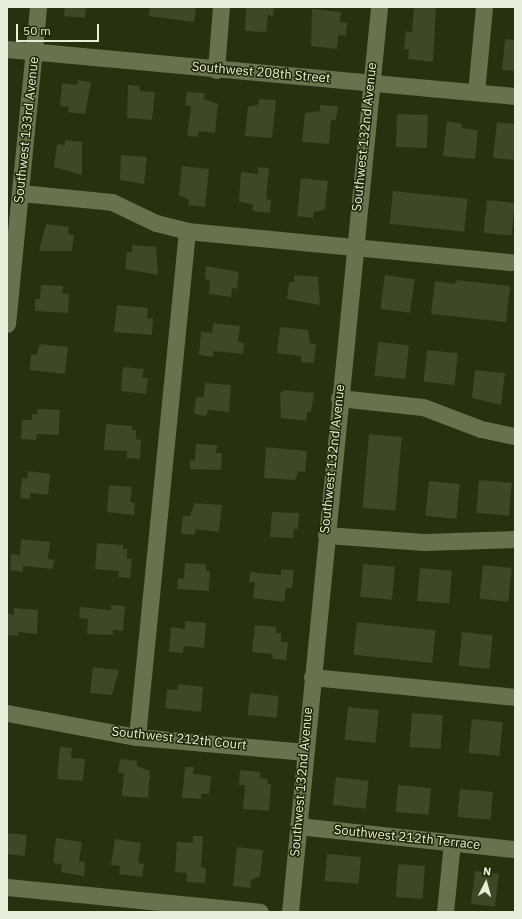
<!DOCTYPE html>
<style>
body{margin:0}
#map{position:relative;width:522px;height:919px;overflow:hidden;background:#27300f;font-family:"IBM Plex Sans",sans-serif}
div>[style]{position:absolute}
.building>*{inset:0;background:#3e4726;transform-origin:0 0}
.minor>*{height:17px;margin:-8.5px;padding:0 8.5px;transform-origin:8.5px;border-radius:8.5px;background:#67724f}
span{translate:-50% -50%;white-space:nowrap;text-align:center;line-height:1.15;-webkit-text-stroke:3px #1e2605;paint-order:stroke}
.street-label{font-size:13px;color:#e7eeda}
.frame{position:absolute;inset:0;border:8px solid #e7eeda;pointer-events:none}
.north{position:absolute;left:466px;top:863px;width:40px;height:40px;-webkit-text-stroke:3px #1e2605;paint-order:stroke;rotate:6deg;font-size:11px;font-weight:700;line-height:16px;text-align:center;color:#e7eeda}
.north::after{content:'';display:block;margin:auto;width:14px;height:18px;background:#e7eeda;clip-path:polygon(50% 0,100% 100%,50% 72%,0 100%)}
.scale{position:absolute;left:16px;top:24px;width:83px;height:18px;box-sizing:border-box;border:2px solid #e7eeda;border-top:0;padding-left:5px;font-size:12px;line-height:14px;white-space:nowrap;color:#e7eeda;-webkit-text-stroke:3px #1e2605;paint-order:stroke}
</style>
<div id="map">
<div class="building">
<div style="clip-path:polygon(65px 7px,86px 7px,85px 18px,64px 16px)"></div>
<div style="clip-path:polygon(150px 7px,196px 7px,194px 22px,149px 16px)"></div>
<div style="clip-path:polygon(246px 7px,274px 7px,273px 16px,268px 15px,266px 32px,245px 31px)"></div>
<div style="clip-path:polygon(414px 7px,436px 7px,433px 62px,408px 59px,409px 49px,404px 49px,406px 31px,412px 32px)"></div>
<div style="clip-path:polygon(312px 9px,341px 12px,340px 22px,347px 23px,346px 36px,338px 35px,337px 49px,311px 46px)"></div>
<div style="clip-path:polygon(505px 39px,515px 40px,515px 71px,502px 70px)"></div>
<div style="clip-path:polygon(78px 80px,91px 82px,85px 114px,68px 112px,69px 107px,60px 106px,62px 83px,77px 85px)"></div>
<div style="clip-path:polygon(128px 85px,140px 86px,140px 91px,155px 92px,152px 120px,127px 118px)"></div>
<div style="clip-path:polygon(187px 92px,205px 93px,204px 99px,218px 104px,215px 133px,199px 131px,198px 137px,187px 136px,191px 106px,185px 105px)"></div>
<div style="clip-path:polygon(259px 99px,276px 100px,272px 138px,245px 136px,248px 107px,259px 104px)"></div>
<div style="clip-path:polygon(320px 105px,338px 106px,336px 120px,331px 120px,329px 144px,302px 142px,305px 113px,320px 111px)"></div>
<div style="left:397px;top:114px;width:31px;height:33px;rotate:2deg"></div>
<div style="clip-path:polygon(447px 121px,462px 124px,462px 128px,478px 130px,475px 159px,443px 156px)"></div>
<div style="clip-path:polygon(497px 122px,515px 124px,515px 160px,493px 158px)"></div>
<div style="clip-path:polygon(65px 140px,82px 142px,82px 175px,54px 167px,57px 144px,65px 145px)"></div>
<div style="clip-path:polygon(121px 155px,147px 157px,144px 184px,120px 180px)"></div>
<div style="clip-path:polygon(182px 166px,209px 169px,205px 207px,188px 205px,189px 200px,179px 195px)"></div>
<div style="clip-path:polygon(258px 167px,269px 168px,266px 199px,271px 200px,270px 213px,252px 211px,253px 205px,239px 201px,241px 172px,258px 174px)"></div>
<div style="clip-path:polygon(301px 178px,328px 181px,325px 210px,314px 212px,313px 218px,297px 216px)"></div>
<div style="left:393px;top:191px;width:75px;height:33px;rotate:6deg"></div>
<div style="left:487px;top:200px;width:28px;height:33px;rotate:6deg"></div>
<div style="clip-path:polygon(46px 224px,69px 227px,68px 234px,74px 235px,72px 251px,39px 251px)"></div>
<div style="clip-path:polygon(132px 245px,156px 247px,158px 275px,125px 269px,127px 252px,132px 252px)"></div>
<div style="clip-path:polygon(206px 266px,239px 272px,237px 289px,232px 288px,231px 297px,209px 294px,210px 280px,205px 279px)"></div>
<div style="clip-path:polygon(294px 275px,318px 277px,320px 305px,287px 299px,289px 282px,294px 282px)"></div>
<div style="left:385px;top:275px;width:30px;height:34px;rotate:8deg"></div>
<div style="clip-path:polygon(456px 280px,510px 286px,506px 322px,431px 314px,435px 281px,455px 284px)"></div>
<div style="clip-path:polygon(41px 285px,63px 286px,62px 293px,69px 294px,68px 313px,35px 311px,35px 299px,40px 299px)"></div>
<div style="clip-path:polygon(117px 305px,148px 308px,147px 318px,153px 319px,152px 335px,114px 332px)"></div>
<div style="clip-path:polygon(213px 323px,240px 326px,238px 342px,244px 343px,243px 354px,214px 351px,213px 357px,199px 355px,201px 331px,212px 333px)"></div>
<div style="clip-path:polygon(280px 327px,308px 330px,310px 344px,316px 344px,314px 363px,301px 362px,301px 356px,277px 353px)"></div>
<div style="left:378px;top:342px;width:31px;height:34px;rotate:6deg"></div>
<div style="clip-path:polygon(40px 344px,68px 347px,65px 374px,30px 370px,31px 354px,36px 355px)"></div>
<div style="left:427px;top:350px;width:31px;height:32px;rotate:6deg"></div>
<div style="clip-path:polygon(123px 367px,144px 369px,142px 378px,148px 378px,146px 394px,121px 391px)"></div>
<div style="clip-path:polygon(475px 370px,505px 373px,501px 405px,472px 398px)"></div>
<div style="clip-path:polygon(205px 383px,231px 385px,229px 412px,208px 410px,206px 416px,194px 414px,196px 397px,204px 397px)"></div>
<div style="clip-path:polygon(285px 390px,314px 393px,311px 412px,307px 412px,306px 421px,281px 418px,280px 393px)"></div>
<div style="clip-path:polygon(37px 409px,60px 410px,59px 435px,37px 434px,36px 440px,21px 439px,22px 420px,32px 420px,32px 414px,37px 414px)"></div>
<div style="clip-path:polygon(106px 424px,132px 426px,132px 430px,136px 430px,136px 439px,141px 440px,140px 459px,127px 458px,127px 451px,104px 450px)"></div>
<div style="left:369px;top:434px;width:33px;height:74px;rotate:5deg"></div>
<div style="clip-path:polygon(196px 444px,217px 445px,216px 453px,222px 453px,221px 470px,190px 469px,190px 460px,195px 461px)"></div>
<div style="clip-path:polygon(266px 447px,307px 451px,305px 472px,299px 471px,295px 480px,264px 478px)"></div>
<div style="clip-path:polygon(28px 471px,50px 474px,48px 495px,30px 493px,30px 499px,20px 498px,22px 478px,27px 479px)"></div>
<div style="left:479px;top:480px;width:33px;height:33px;rotate:5deg"></div>
<div style="left:429px;top:481px;width:31px;height:35px;rotate:6deg"></div>
<div style="clip-path:polygon(109px 485px,132px 487px,130px 502px,135px 503px,134px 515px,107px 512px)"></div>
<div style="clip-path:polygon(195px 503px,222px 505px,219px 532px,196px 529px,194px 535px,181px 534px,183px 516px,190px 516px)"></div>
<div style="clip-path:polygon(272px 512px,299px 513px,298px 529px,294px 529px,293px 538px,270px 537px)"></div>
<div style="clip-path:polygon(21px 539px,50px 542px,48px 559px,54px 560px,53px 569px,23px 566px,23px 572px,10px 570px,11px 554px,20px 555px)"></div>
<div style="clip-path:polygon(97px 543px,123px 545px,123px 549px,127px 549px,127px 559px,132px 559px,130px 578px,118px 577px,119px 571px,95px 569px)"></div>
<div style="clip-path:polygon(185px 563px,206px 564px,206px 571px,210px 571px,209px 591px,177px 589px,178px 578px,184px 579px)"></div>
<div style="left:363px;top:564px;width:32px;height:33px;rotate:5deg"></div>
<div style="left:483px;top:565px;width:29px;height:34px;rotate:6deg"></div>
<div style="left:420px;top:568px;width:32px;height:33px;rotate:5deg"></div>
<div style="clip-path:polygon(281px 569px,294px 570px,292px 588px,286px 588px,284px 602px,253px 598px,255px 582px,249px 582px,250px 572px,281px 575px)"></div>
<div style="clip-path:polygon(111px 605px,125px 606px,123px 631px,113px 630px,113px 635px,87px 634px,88px 619px,79px 618px,80px 607px,111px 610px)"></div>
<div style="clip-path:polygon(14px 608px,38px 610px,37px 634px,18px 632px,18px 636px,7px 635px,7px 614px,14px 615px)"></div>
<div style="clip-path:polygon(185px 621px,206px 623px,204px 648px,184px 646px,183px 653px,169px 652px,171px 627px,185px 629px)"></div>
<div style="left:357px;top:622px;width:79px;height:33px;rotate:6deg"></div>
<div style="clip-path:polygon(255px 625px,276px 627px,276px 633px,281px 633px,281px 642px,288px 642px,286px 660px,273px 659px,272px 654px,252px 652px)"></div>
<div style="left:462px;top:632px;width:31px;height:34px;rotate:6deg"></div>
<div style="clip-path:polygon(93px 667px,119px 670px,112px 695px,90px 693px)"></div>
<div style="clip-path:polygon(178px 684px,203px 687px,201px 712px,165px 708px,167px 689px,178px 690px)"></div>
<div style="left:250px;top:693px;width:29px;height:22px;rotate:6deg"></div>
<div style="left:348px;top:707px;width:31px;height:33px;rotate:6deg"></div>
<div style="left:412px;top:713px;width:31px;height:34px;rotate:4deg"></div>
<div style="left:472px;top:719px;width:31px;height:34px;rotate:6deg"></div>
<div style="clip-path:polygon(60px 747px,72px 748px,71px 758px,85px 759px,83px 781px,57px 779px)"></div>
<div style="clip-path:polygon(120px 759px,137px 761px,137px 766px,150px 771px,148px 798px,122px 796px,124px 773px,118px 773px)"></div>
<div style="clip-path:polygon(185px 767px,194px 767px,193px 774px,211px 776px,209px 794px,201px 794px,201px 799px,182px 798px)"></div>
<div style="clip-path:polygon(240px 770px,260px 772px,260px 778px,268px 779px,267px 784px,271px 784px,269px 811px,243px 809px,245px 785px,239px 785px)"></div>
<div style="left:336px;top:777px;width:33px;height:28px;rotate:7deg"></div>
<div style="left:398px;top:785px;width:33px;height:27px;rotate:5deg"></div>
<div style="left:460px;top:789px;width:33px;height:28px;rotate:5deg"></div>
<div style="left:7px;top:833px;width:20px;height:21px;rotate:6deg"></div>
<div style="clip-path:polygon(193px 836px,203px 836px,201px 867px,206px 868px,205px 883px,186px 882px,187px 873px,175px 872px,177px 842px,193px 843px)"></div>
<div style="clip-path:polygon(56px 838px,82px 842px,79px 861px,85px 862px,84px 876px,61px 872px,62px 864px,53px 863px)"></div>
<div style="clip-path:polygon(115px 839px,141px 843px,138px 863px,144px 864px,142px 877px,119px 874px,120px 866px,111px 865px)"></div>
<div style="clip-path:polygon(237px 847px,263px 850px,260px 876px,251px 880px,250px 888px,233px 886px)"></div>
<div style="left:327px;top:854px;width:34px;height:27px;rotate:5deg"></div>
<div style="left:398px;top:864px;width:27px;height:33px;rotate:4deg"></div>
<div style="left:475px;top:871px;width:24px;height:33px;rotate:7deg"></div>
</div>
<div class="minor">
<div style="left:7px;top:49px;width:510px;rotate:5.29deg"></div>
<div style="left:216px;top:70px;width:63px;rotate:-85.5deg"></div>
<div style="left:476px;top:92px;width:85px;rotate:-84.6deg"></div>
<div style="left:21px;top:193px;width:91px;rotate:5.6deg"></div>
<div style="left:112px;top:202px;width:49px;rotate:25.5deg"></div>
<div style="left:156px;top:223px;width:32px;rotate:14deg"></div>
<div style="left:187px;top:231px;width:325px;rotate:5.5deg"></div>
<div style="left:7px;top:324px;width:319px;rotate:-84.4deg"></div>
<div style="left:339px;top:398px;width:84px;rotate:6.1deg"></div>
<div style="left:423px;top:407px;width:62px;rotate:20.8deg"></div>
<div style="left:481px;top:429px;width:35px;rotate:12deg"></div>
<div style="left:326px;top:535px;width:98px;rotate:4.1deg"></div>
<div style="left:424px;top:542px;width:91px;rotate:-1.9deg"></div>
<div style="left:312px;top:677px;width:204px;rotate:5.6deg"></div>
<div style="left:7px;top:713px;width:132px;rotate:10.5deg"></div>
<div style="left:137px;top:737px;width:169px;rotate:5.1deg"></div>
<div style="left:137px;top:737px;width:508px;rotate:-84.36deg"></div>
<div style="left:298px;top:826px;width:218px;rotate:6.1deg"></div>
<div style="left:7px;top:887px;width:254px;rotate:5.6deg"></div>
<div style="left:290px;top:912px;width:909px;rotate:-84.38deg"></div>
<div style="left:445px;top:912px;width:70px;rotate:-84.3deg"></div>
</div>
<div class="street-label">
<span style="left:261px;top:73px;rotate:5deg">Southwest 208th Street</span>
<span style="left:27px;top:130px;rotate:-84deg">Southwest 133rd Avenue</span>
<span style="left:365px;top:137px;rotate:-84deg">Southwest 132nd Avenue</span>
<span style="left:333px;top:459px;rotate:-84deg">Southwest 132nd Avenue</span>
<span style="left:179px;top:739px;rotate:6deg">Southwest 212th Court</span>
<span style="left:302px;top:782px;rotate:-85deg">Southwest 132nd Avenue</span>
<span style="left:407px;top:838px;rotate:6deg">Southwest 212th Terrace</span>
</div>
<div class="frame"></div>
<div class="north">N</div>
<div class="scale">50 m</div>
</div>
